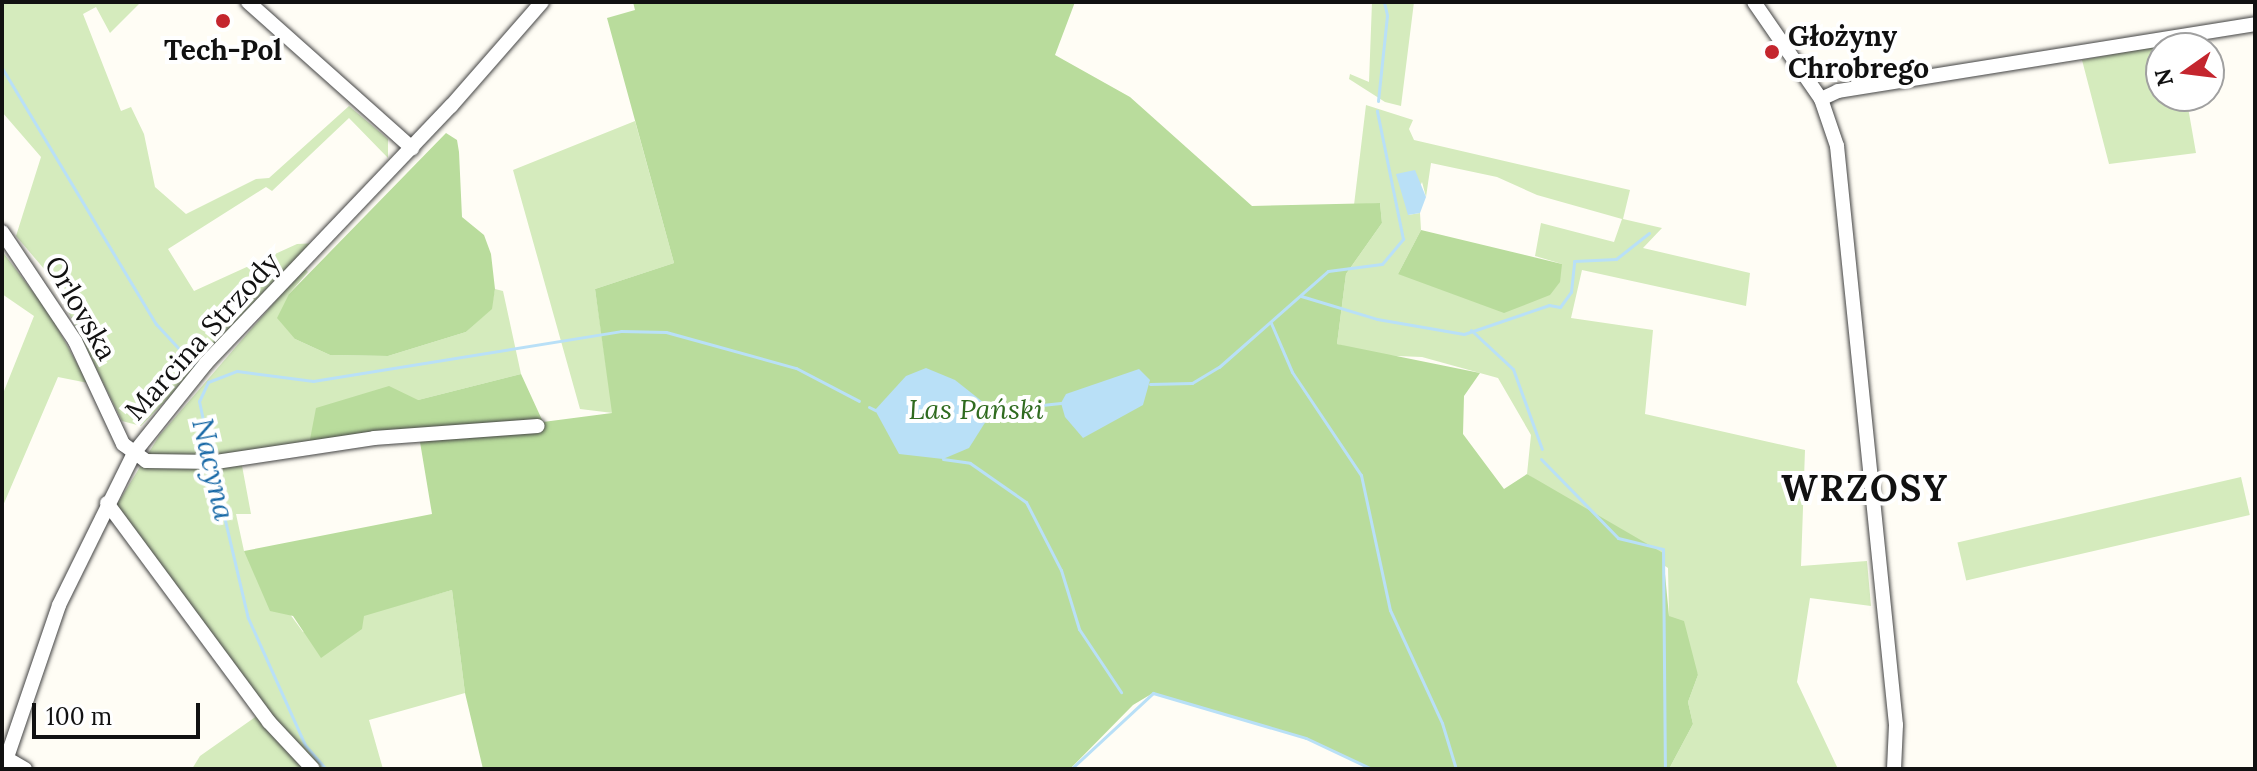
<!DOCTYPE html>
<meta charset="utf-8">
<style>
body{margin:0}
#map{position:relative;width:2257px;height:771px;overflow:hidden;background:#fffdf5;font-family:Lora,serif}
div>[style]{position:absolute}
.green>*{inset:0;background:#d5ebbd;transform-origin:0 0}
.forest>*{inset:0;background:#b9dc9c}
.water>*{inset:0;background:#b9e0f7}
.stream>*{height:3px;margin:-1.5px;padding:0 1.5px;transform-origin:1.5px;border-radius:1.5px;background:#b9e0f7}
.roads{filter:drop-shadow(0 0 2px #444) drop-shadow(0 0 2px #444)}
.minor>*{height:14px;margin:-7px;padding:0 7px;transform-origin:7px;border-radius:7px;background:#fff}
.dots>*{width:22px;height:22px;translate:-50% -50%;box-sizing:border-box;border:4px solid #fff;border-radius:50%}
span{translate:-50% -50%;white-space:nowrap;text-align:center;line-height:1.15;-webkit-text-stroke:8px #fff;paint-order:stroke}
.poi-label{font-size:28px;color:#111;font-weight:700}
.left{translate:0 -50%;text-align:left}
.street-label{font-size:28px;color:#111}
.park-label{font-size:28px;color:#2f6b1f;font-style:italic}
.water-label{font-size:30px;color:#1768a6;font-style:italic}
.district-label{font-size:36px;color:#111;font-weight:700;letter-spacing:2px}
.frame{position:absolute;inset:0;border:4px solid #111;pointer-events:none}
.north{position:absolute;left:2145px;top:32px;width:80px;height:80px;box-sizing:border-box;background:#fff;border:2px solid #a0a0a0;border-radius:50%;rotate:256deg;font-size:22px;font-weight:700;line-height:32px;text-align:center;color:#111}
.north::after{content:'';display:block;margin:auto;width:28px;height:36px;background:#c4262e;clip-path:polygon(50% 0,100% 100%,50% 72%,0 100%)}
.scale{position:absolute;left:32px;top:703px;width:168px;height:36px;box-sizing:border-box;border:4px solid #111;border-top:0;padding-left:10px;font-size:24px;line-height:28px;white-space:nowrap;color:#111;-webkit-text-stroke:6px #fff;paint-order:stroke}
</style>
<div id="map">
<div class="green">
<div style="clip-path:polygon(2px 2px,141px 2px,110px 33px,96px 7px,83px 14px,121px 111px,131px 107px,144px 134px,155px 187px,186px 214px,256px 179px,269px 178px,349px 106px,388px 139px,388px 158px,349px 118px,272px 191px,266px 187px,168px 249px,194px 291px,297px 244px,321px 243px,141px 426px,122px 421px,51px 277px,16px 236px,41px 157px,2px 112px)"></div>
<div style="clip-path:polygon(1372px 2px,1414px 2px,1401px 106px,1385px 102px,1349px 79px,1350px 74px,1369px 82px)"></div>
<div style="clip-path:polygon(2172px 43px,2176px 48px,2161px 48px,2161px 96px,2186px 96px,2196px 153px,2109px 164px,2082px 60px)"></div>
<div style="clip-path:polygon(evenodd,1366px 105px,1413px 120px,1409px 129px,1414px 140px,1630px 190px,1623px 219px,1662px 228px,1643px 248px,1750px 273px,1746px 306px,1582px 270px,1571px 318px,1653px 330px,1645px 414px,1805px 450px,1801px 566px,1867px 561px,1871px 606px,1810px 598px,1797px 682px,1838px 769px,1669px 769px,1693px 724px,1688px 702px,1698px 675px,1669px 616px,1668px 568px,1527px 474px,1531px 435px,1498px 378px,1422px 357px,1373px 355px,1337px 344px,1346px 274px,1382px 223px,1380px 203px,1354px 205px,1366px 105px,1431px 163px,1497px 177px,1537px 195px,1622px 219px,1614px 242px,1541px 223px,1535px 256px,1562px 264px,1398px 274px,1421px 230px,1420px 213px,1408px 215px,1422px 182px,1426px 197px,1431px 163px)"></div>
<div style="clip-path:polygon(635px 121px,674px 263px,595px 289px,613px 413px,580px 409px,513px 170px)"></div>
<div style="clip-path:polygon(2px 251px,49px 313px,88px 383px,58px 377px,2px 508px,2px 396px,34px 316px,2px 294px)"></div>
<div style="clip-path:polygon(304px 268px,308px 272px,289px 294px,295px 339px,330px 355px,388px 356px,466px 332px,491px 309px,495px 289px,503px 291px,521px 374px,418px 400px,309px 446px,240px 455px,251px 514px,236px 514px,244px 551px,303px 632px,452px 590px,465px 693px,369px 720px,383px 769px,192px 769px,200px 756px,258px 715px,116px 506px,159px 436px)"></div>
<div style="left:2241px;top:477px;width:39px;height:291px;rotate:77deg"></div>
</div>
<div class="forest">
<div style="clip-path:polygon(633px 2px,1075px 2px,1055px 55px,1130px 97px,1252px 206px,1380px 203px,1382px 223px,1346px 274px,1337px 344px,1480px 373px,1464px 396px,1463px 434px,1504px 489px,1527px 474px,1663px 553px,1669px 616px,1684px 621px,1698px 675px,1688px 702px,1693px 724px,1669px 769px,1372px 769px,1306px 738px,1153px 693px,1133px 705px,1070px 769px,483px 769px,465px 693px,452px 590px,364px 616px,362px 629px,321px 658px,293px 616px,270px 611px,244px 551px,432px 514px,419px 436px,308px 450px,316px 408px,389px 386px,418px 400px,521px 374px,543px 422px,612px 413px,595px 289px,674px 263px,607px 18px,635px 10px)"></div>
<div style="clip-path:polygon(446px 133px,457px 140px,459px 152px,462px 217px,484px 235px,491px 254px,495px 289px,492px 309px,466px 332px,388px 356px,330px 355px,295px 339px,277px 318px,289px 294px)"></div>
<div style="clip-path:polygon(1421px 230px,1562px 264px,1560px 282px,1550px 295px,1504px 313px,1398px 274px)"></div>
</div>
<div class="water">
<div style="clip-path:polygon(1415px 170px,1426px 197px,1420px 213px,1408px 215px,1396px 174px)"></div>
<div style="clip-path:polygon(926px 368px,955px 380px,993px 410px,969px 448px,943px 459px,899px 454px,875px 410px,906px 376px)"></div>
<div style="clip-path:polygon(1139px 369px,1150px 380px,1143px 405px,1083px 438px,1065px 417px,1061px 403px,1066px 394px)"></div>
</div>
<div class="stream">
<div style="left:2px;top:68px;width:299px;rotate:59deg"></div>
<div style="left:156px;top:324px;width:59px;rotate:47.1deg"></div>
<div style="left:1378px;top:101px;width:86px;rotate:-84deg"></div>
<div style="left:1387px;top:15px;width:13px;rotate:-103deg"></div>
<div style="left:1301px;top:296px;width:79px;rotate:16.8deg"></div>
<div style="left:1377px;top:319px;width:88px;rotate:9.8deg"></div>
<div style="left:1464px;top:334px;width:90px;rotate:-18.8deg"></div>
<div style="left:1549px;top:305px;width:11px;rotate:10deg"></div>
<div style="left:1560px;top:307px;width:19px;rotate:-54deg"></div>
<div style="left:1571px;top:292px;width:31px;rotate:-84deg"></div>
<div style="left:1574px;top:261px;width:42px;rotate:-2.7deg"></div>
<div style="left:1616px;top:259px;width:42px;rotate:-38.2deg"></div>
<div style="left:1271px;top:323px;width:53px;rotate:66.8deg"></div>
<div style="left:1292px;top:372px;width:124px;rotate:56.2deg"></div>
<div style="left:1361px;top:475px;width:138px;rotate:77.9deg"></div>
<div style="left:1390px;top:610px;width:124px;rotate:65.3deg"></div>
<div style="left:1442px;top:723px;width:48px;rotate:73.1deg"></div>
<div style="left:1471px;top:330px;width:57px;rotate:42.9deg"></div>
<div style="left:1513px;top:369px;width:85px;rotate:70.1deg"></div>
<div style="left:208px;top:382px;width:31px;rotate:-21deg"></div>
<div style="left:237px;top:371px;width:77px;rotate:7.5deg"></div>
<div style="left:313px;top:381px;width:312px;rotate:-9.2deg"></div>
<div style="left:621px;top:331px;width:45px;rotate:1.3deg"></div>
<div style="left:666px;top:332px;width:135px;rotate:15.5deg"></div>
<div style="left:796px;top:368px;width:71px;rotate:27.6deg"></div>
<div style="left:208px;top:382px;width:21px;rotate:115deg"></div>
<div style="left:199px;top:401px;width:58px;rotate:78.1deg"></div>
<div style="left:1150px;top:384px;width:42px;rotate:-1.4deg"></div>
<div style="left:1192px;top:383px;width:31px;rotate:-31deg"></div>
<div style="left:1219px;top:367px;width:145px;rotate:-41.4deg"></div>
<div style="left:1328px;top:271px;width:54px;rotate:-7.4deg"></div>
<div style="left:1382px;top:264px;width:33px;rotate:-50deg"></div>
<div style="left:1403px;top:239px;width:131px;rotate:-101.5deg"></div>
<div style="left:869px;top:407px;width:7px;rotate:27deg"></div>
<div style="left:993px;top:410px;width:68px;rotate:-5.9deg"></div>
<div style="left:943px;top:459px;width:27px;rotate:8deg"></div>
<div style="left:970px;top:463px;width:68px;rotate:34.9deg"></div>
<div style="left:1026px;top:502px;width:76px;rotate:62.8deg"></div>
<div style="left:1061px;top:570px;width:62px;rotate:73deg"></div>
<div style="left:1079px;top:629px;width:76px;rotate:56.3deg"></div>
<div style="left:1541px;top:459px;width:110px;rotate:45.7deg"></div>
<div style="left:1618px;top:538px;width:46px;rotate:13.7deg"></div>
<div style="left:1663px;top:549px;width:220px;rotate:89.5deg"></div>
<div style="left:212px;top:465px;width:157px;rotate:76.8deg"></div>
<div style="left:248px;top:618px;width:139px;rotate:65.8deg"></div>
<div style="left:305px;top:745px;width:32px;rotate:49deg"></div>
<div style="left:1071px;top:769px;width:112px;rotate:-42.8deg"></div>
<div style="left:1153px;top:693px;width:159px;rotate:16.4deg"></div>
<div style="left:1306px;top:738px;width:73px;rotate:25.2deg"></div>
</div>
<div class="roads">
<div class="minor">
<div style="left:248px;top:2px;width:220px;rotate:41.7deg"></div>
<div style="left:1754px;top:2px;width:118px;rotate:55.4deg"></div>
<div style="left:1821px;top:99px;width:50px;rotate:71.2deg"></div>
<div style="left:1837px;top:146px;width:582px;rotate:84.18deg"></div>
<div style="left:1896px;top:725px;width:44px;rotate:92.6deg"></div>
<div style="left:1821px;top:99px;width:19px;rotate:-25deg"></div>
<div style="left:1838px;top:91px;width:422px;rotate:-9.1deg"></div>
<div style="left:2px;top:232px;width:131px;rotate:56.2deg"></div>
<div style="left:75px;top:341px;width:114px;rotate:65deg"></div>
<div style="left:123px;top:444px;width:29px;rotate:36deg"></div>
<div style="left:146px;top:461px;width:70px;rotate:0.8deg"></div>
<div style="left:216px;top:462px;width:160px;rotate:-8.6deg"></div>
<div style="left:374px;top:438px;width:164px;rotate:-4.2deg"></div>
<div style="left:107px;top:503px;width:272px;rotate:53.5deg"></div>
<div style="left:269px;top:722px;width:64px;rotate:46.9deg"></div>
<div style="left:6px;top:758px;width:22px;rotate:30deg"></div>
<div style="left:3px;top:769px;width:173px;rotate:-71.1deg"></div>
<div style="left:59px;top:605px;width:169px;rotate:-63.7deg"></div>
<div style="left:134px;top:453px;width:115px;rotate:-51.3deg"></div>
<div style="left:206px;top:363px;width:355px;rotate:-46.4deg"></div>
<div style="left:451px;top:106px;width:138px;rotate:-48.8deg"></div>
</div>
</div>
<div class="dots">
<div style="left:223px;top:21px;background:#c4262e"></div>
<div style="left:1772px;top:52px;background:#c4262e"></div>
</div>
<div class="poi-label">
<span class="left" style="left:1788px;top:52px">Głożyny<br>Chrobrego</span>
<span style="left:223px;top:50px">Tech-Pol</span>
</div>
<div class="street-label">
<span style="left:81px;top:308px;rotate:60deg">Orlovska</span>
<span style="left:202px;top:336px;rotate:-48deg">Marcina Strzody</span>
</div>
<div class="park-label">
<span style="left:976px;top:409px">Las Pański</span>
</div>
<div class="water-label">
<span style="left:214px;top:469px;rotate:77deg">Nacyna</span>
</div>
<div class="district-label">
<span style="left:1865px;top:489px">WRZOSY</span>
</div>
<div class="frame"></div>
<div class="north">N</div>
<div class="scale">100 m</div>
</div>
